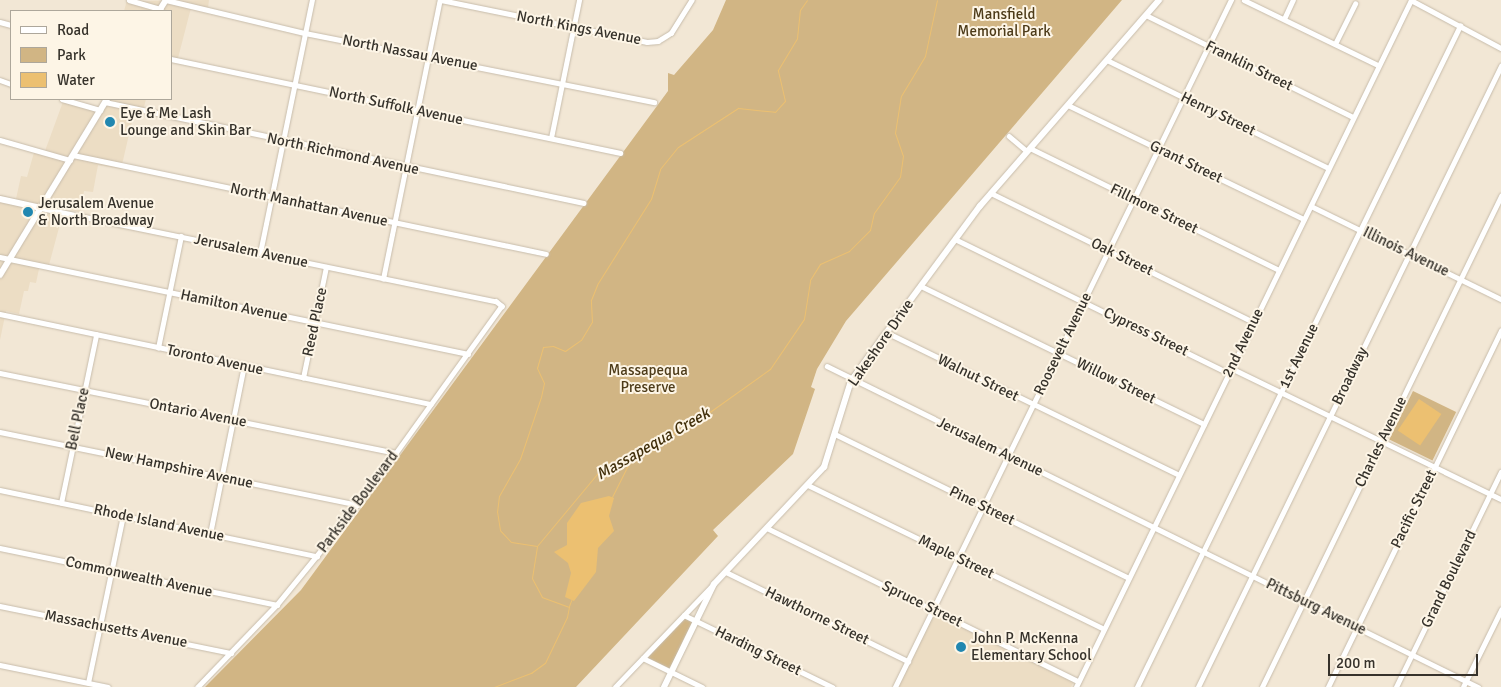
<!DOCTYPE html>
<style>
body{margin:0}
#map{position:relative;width:1501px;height:687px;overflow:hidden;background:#f2e7d5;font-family:Signika,sans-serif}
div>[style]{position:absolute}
.built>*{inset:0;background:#ecddc4}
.green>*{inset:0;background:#d1b584;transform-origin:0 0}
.water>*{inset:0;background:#ecc071;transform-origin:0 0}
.stream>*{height:1px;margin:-0.5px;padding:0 0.5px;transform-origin:0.5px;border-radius:0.5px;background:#ecc071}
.roads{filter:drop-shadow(0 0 1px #c7bcab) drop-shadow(0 0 1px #c7bcab)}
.street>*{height:4.5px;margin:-2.25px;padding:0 2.25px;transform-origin:2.25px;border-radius:2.25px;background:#fff}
.secondary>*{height:6px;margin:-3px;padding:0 3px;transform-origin:3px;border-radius:3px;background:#fff}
.dots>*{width:14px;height:14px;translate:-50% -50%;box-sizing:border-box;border:2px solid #fdf5e6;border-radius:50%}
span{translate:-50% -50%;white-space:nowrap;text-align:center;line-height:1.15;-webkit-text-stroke:4px #fdf5e6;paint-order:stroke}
.park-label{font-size:15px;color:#4d3b19}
.street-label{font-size:15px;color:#36322b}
.poi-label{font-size:15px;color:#36322b}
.left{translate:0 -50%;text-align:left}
.water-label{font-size:16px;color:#412f0b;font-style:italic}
.legend{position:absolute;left:10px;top:10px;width:162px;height:90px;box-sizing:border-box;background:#fdf5e6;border:1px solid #ada79b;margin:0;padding:6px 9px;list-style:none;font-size:15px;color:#36322b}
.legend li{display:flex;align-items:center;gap:10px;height:25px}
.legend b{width:25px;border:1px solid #ada79b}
.scale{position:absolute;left:1328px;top:654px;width:150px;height:22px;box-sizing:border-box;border:2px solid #36322b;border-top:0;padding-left:6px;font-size:15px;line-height:18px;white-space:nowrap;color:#36322b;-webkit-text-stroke:4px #fdf5e6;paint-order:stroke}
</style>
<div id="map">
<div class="built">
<div style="clip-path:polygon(127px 0,137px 1px,209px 0,208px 8px,192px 4px,177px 62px,171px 61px,171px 11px,124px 11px)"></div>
<div style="clip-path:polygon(64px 99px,103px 109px,110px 99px,146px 99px,142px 115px,134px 113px,121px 169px,98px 165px,93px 192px,84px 191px,80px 212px,64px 209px,49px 265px,40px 264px,36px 283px,30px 282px,28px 291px,24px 291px,19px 314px,6px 311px,0 340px,0 195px,16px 199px,21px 176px,27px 177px,35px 149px,45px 151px)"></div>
<div style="clip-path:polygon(934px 614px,1074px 681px,1071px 687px,898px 687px)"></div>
</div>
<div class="green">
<div style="clip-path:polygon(726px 0,1122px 0,846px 321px,817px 369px,811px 387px,815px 389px,793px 454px,713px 530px,718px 536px,576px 687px,205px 687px,301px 590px,668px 91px,668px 73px,674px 75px,713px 30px)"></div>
<div style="left:1413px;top:391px;width:48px;height:54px;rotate:26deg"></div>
<div style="clip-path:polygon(684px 615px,696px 621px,671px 672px,643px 658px)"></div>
</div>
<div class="water">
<div style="left:1419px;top:399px;width:27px;height:38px;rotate:34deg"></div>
<div style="clip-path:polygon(609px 496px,614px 498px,609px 516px,614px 531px,598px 548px,596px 572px,574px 601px,565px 597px,571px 573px,568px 563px,554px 552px,567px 545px,567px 523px,581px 503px)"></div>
</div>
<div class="stream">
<div style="left:612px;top:497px;width:47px;rotate:-63.4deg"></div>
<div style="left:537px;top:546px;width:26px;rotate:-171deg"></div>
<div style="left:511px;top:542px;width:16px;rotate:-133deg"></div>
<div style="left:500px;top:530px;width:18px;rotate:-99deg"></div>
<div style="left:497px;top:512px;width:16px;rotate:-83deg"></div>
<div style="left:499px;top:496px;width:43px;rotate:-60.4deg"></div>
<div style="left:520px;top:459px;width:65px;rotate:-71.3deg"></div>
<div style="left:541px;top:397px;width:14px;rotate:-78deg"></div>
<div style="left:544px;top:383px;width:17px;rotate:-115deg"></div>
<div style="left:537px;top:368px;width:22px;rotate:-74deg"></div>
<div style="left:543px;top:347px;width:10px;rotate:-6deg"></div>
<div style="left:553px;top:346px;width:13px;rotate:23deg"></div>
<div style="left:565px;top:351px;width:19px;rotate:-35deg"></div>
<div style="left:581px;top:340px;width:21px;rotate:-59deg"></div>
<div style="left:592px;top:322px;width:22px;rotate:-93deg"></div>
<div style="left:591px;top:300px;width:18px;rotate:-68deg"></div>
<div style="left:598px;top:283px;width:99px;rotate:-57.8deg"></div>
<div style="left:651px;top:199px;width:31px;rotate:-73deg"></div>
<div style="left:660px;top:169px;width:28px;rotate:-51deg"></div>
<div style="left:678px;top:147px;width:72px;rotate:-33deg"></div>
<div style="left:738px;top:108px;width:37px;rotate:6deg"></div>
<div style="left:775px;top:112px;width:15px;rotate:-48deg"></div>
<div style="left:785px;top:101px;width:32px;rotate:-103deg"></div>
<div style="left:778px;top:70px;width:37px;rotate:-59deg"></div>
<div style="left:797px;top:38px;width:28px;rotate:-84deg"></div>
<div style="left:800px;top:10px;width:12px;rotate:-55deg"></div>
<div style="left:569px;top:606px;width:9px;rotate:-69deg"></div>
<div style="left:494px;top:687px;width:40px;rotate:-21deg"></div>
<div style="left:531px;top:673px;width:17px;rotate:-36deg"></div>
<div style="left:545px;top:663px;width:51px;rotate:-64.4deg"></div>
<div style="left:567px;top:617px;width:10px;rotate:-79deg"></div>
<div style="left:569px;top:607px;width:29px;rotate:-160deg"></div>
<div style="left:542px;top:597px;width:21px;rotate:-118deg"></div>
<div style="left:532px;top:578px;width:32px;rotate:-81deg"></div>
<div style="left:537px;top:546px;width:94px;rotate:-50.2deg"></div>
<div style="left:597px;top:474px;width:113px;rotate:-27.9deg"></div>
<div style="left:697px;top:421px;width:90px;rotate:-35.5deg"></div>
<div style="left:770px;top:369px;width:60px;rotate:-55.8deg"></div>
<div style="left:804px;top:319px;width:39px;rotate:-81deg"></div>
<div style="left:810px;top:280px;width:19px;rotate:-58deg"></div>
<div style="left:820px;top:264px;width:32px;rotate:-24deg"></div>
<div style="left:849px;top:251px;width:30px;rotate:-45deg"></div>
<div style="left:870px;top:230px;width:17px;rotate:-77deg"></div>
<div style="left:874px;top:213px;width:44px;rotate:-54.2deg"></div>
<div style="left:900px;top:177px;width:21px;rotate:-82deg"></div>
<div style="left:903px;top:156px;width:24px;rotate:-109deg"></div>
<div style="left:895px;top:133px;width:37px;rotate:-81deg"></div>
<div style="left:901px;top:96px;width:47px;rotate:-59deg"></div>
<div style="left:925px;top:56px;width:57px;rotate:-77.9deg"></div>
</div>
<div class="roads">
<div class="street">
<div style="left:129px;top:0;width:33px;rotate:16deg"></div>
<div style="left:166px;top:0;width:143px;rotate:13.4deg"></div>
<div style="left:305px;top:33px;width:356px;rotate:11.2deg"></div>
<div style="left:441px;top:0;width:210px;rotate:11.5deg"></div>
<div style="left:647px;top:42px;width:11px;rotate:-5deg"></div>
<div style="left:658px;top:41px;width:15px;rotate:-32deg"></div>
<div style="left:671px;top:33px;width:39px;rotate:-58deg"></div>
<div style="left:1244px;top:0;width:149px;rotate:25.9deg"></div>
<div style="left:1411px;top:0;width:102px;rotate:28.1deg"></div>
<div style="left:1146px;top:15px;width:231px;rotate:26.2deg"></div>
<div style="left:1284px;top:19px;width:21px;rotate:-65deg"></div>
<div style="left:0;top:22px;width:11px;rotate:15deg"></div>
<div style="left:1335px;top:44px;width:45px;rotate:-63.4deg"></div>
<div style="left:171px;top:59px;width:459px;rotate:11.8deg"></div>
<div style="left:1107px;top:60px;width:246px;rotate:26deg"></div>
<div style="left:0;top:80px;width:12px;rotate:20deg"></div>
<div style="left:62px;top:99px;width:40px;rotate:16deg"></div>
<div style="left:105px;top:102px;width:489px;rotate:11.9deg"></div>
<div style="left:1068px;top:105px;width:262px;rotate:25.8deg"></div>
<div style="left:1009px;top:136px;width:23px;rotate:40deg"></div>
<div style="left:551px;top:138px;width:141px;rotate:-78.5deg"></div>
<div style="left:0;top:140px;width:73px;rotate:15.9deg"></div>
<div style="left:1030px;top:148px;width:277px;rotate:26.1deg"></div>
<div style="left:73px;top:155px;width:483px;rotate:11.8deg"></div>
<div style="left:991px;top:193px;width:292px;rotate:26.2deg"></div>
<div style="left:1311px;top:206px;width:212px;rotate:26.1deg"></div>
<div style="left:41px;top:208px;width:464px;rotate:11.6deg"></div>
<div style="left:496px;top:301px;width:8px;rotate:40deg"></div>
<div style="left:502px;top:306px;width:214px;rotate:125.7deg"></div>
<div style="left:377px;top:480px;width:97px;rotate:128.3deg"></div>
<div style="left:317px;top:556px;width:63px;rotate:129.2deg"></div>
<div style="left:277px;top:605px;width:114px;rotate:133.9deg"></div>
<div style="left:955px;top:239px;width:304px;rotate:26.1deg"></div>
<div style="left:260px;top:253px;width:258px;rotate:-78.4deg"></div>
<div style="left:0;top:257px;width:478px;rotate:11.7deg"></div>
<div style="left:383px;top:279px;width:285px;rotate:-78.5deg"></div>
<div style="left:921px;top:286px;width:315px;rotate:26deg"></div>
<div style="left:0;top:314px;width:440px;rotate:11.8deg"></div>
<div style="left:886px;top:332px;width:326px;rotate:26deg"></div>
<div style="left:158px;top:348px;width:114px;rotate:-78.4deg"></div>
<div style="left:827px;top:366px;width:726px;rotate:26.25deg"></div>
<div style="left:1231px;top:368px;width:300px;rotate:25.9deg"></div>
<div style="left:0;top:373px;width:404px;rotate:11.4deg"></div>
<div style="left:303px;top:378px;width:113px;rotate:-78.3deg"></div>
<div style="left:0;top:432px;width:365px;rotate:11.5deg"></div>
<div style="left:835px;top:434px;width:327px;rotate:26.1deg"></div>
<div style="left:808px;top:485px;width:329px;rotate:25.9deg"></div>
<div style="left:0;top:490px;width:324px;rotate:11.8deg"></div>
<div style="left:61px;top:503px;width:172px;rotate:-78.2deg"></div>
<div style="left:767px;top:528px;width:347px;rotate:26.2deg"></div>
<div style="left:210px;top:534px;width:171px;rotate:-78.6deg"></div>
<div style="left:0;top:548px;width:283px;rotate:11.6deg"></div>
<div style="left:726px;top:572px;width:203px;rotate:26.1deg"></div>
<div style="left:0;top:606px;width:236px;rotate:11.5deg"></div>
<div style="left:684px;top:615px;width:165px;rotate:25.9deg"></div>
<div style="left:643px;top:658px;width:66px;rotate:26.2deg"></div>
<div style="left:0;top:665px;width:110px;rotate:11.5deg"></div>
<div style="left:88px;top:683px;width:171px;rotate:-78.2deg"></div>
<div style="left:615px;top:687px;width:139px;rotate:-46.2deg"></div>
<div style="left:895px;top:687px;width:765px;rotate:-63.94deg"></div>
<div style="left:1076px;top:687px;width:764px;rotate:-64deg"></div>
<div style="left:1137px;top:687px;width:736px;rotate:-63.96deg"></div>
<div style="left:1198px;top:687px;width:691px;rotate:-63.99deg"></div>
<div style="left:1262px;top:687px;width:546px;rotate:-64.04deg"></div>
<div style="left:1328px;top:687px;width:396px;rotate:-64.1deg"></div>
<div style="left:1396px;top:687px;width:239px;rotate:-64deg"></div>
<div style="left:1463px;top:687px;width:86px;rotate:-63.7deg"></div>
</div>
<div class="secondary">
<div style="left:159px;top:11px;width:13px;rotate:-58deg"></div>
<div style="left:0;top:199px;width:42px;rotate:12.4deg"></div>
<div style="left:0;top:275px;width:206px;rotate:-58.7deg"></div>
<div style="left:664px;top:687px;width:114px;rotate:-64.1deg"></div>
<div style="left:714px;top:584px;width:161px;rotate:-46.8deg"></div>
<div style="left:824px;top:467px;width:90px;rotate:-72.6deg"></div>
<div style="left:851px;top:381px;width:54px;rotate:-54deg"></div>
<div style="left:883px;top:337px;width:163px;rotate:-53.5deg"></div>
<div style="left:980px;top:206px;width:273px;rotate:-49deg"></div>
</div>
</div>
<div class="dots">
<div style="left:110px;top:122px;background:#2187b0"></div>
<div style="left:28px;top:212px;background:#2187b0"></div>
<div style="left:961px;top:647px;background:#2187b0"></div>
</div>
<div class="park-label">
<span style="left:1004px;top:23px">Mansfield<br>Memorial Park</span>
<span style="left:648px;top:379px">Massapequa<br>Preserve</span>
</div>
<div class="street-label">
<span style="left:579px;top:28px;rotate:11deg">North Kings Avenue</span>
<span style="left:410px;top:53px;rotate:11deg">North Nassau Avenue</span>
<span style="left:1249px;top:66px;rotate:26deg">Franklin Street</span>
<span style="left:396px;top:106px;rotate:12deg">North Suffolk Avenue</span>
<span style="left:1218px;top:114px;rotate:26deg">Henry Street</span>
<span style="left:343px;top:154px;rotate:12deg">North Richmond Avenue</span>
<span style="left:1186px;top:162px;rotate:26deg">Grant Street</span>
<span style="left:309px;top:205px;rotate:12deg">North Manhattan Avenue</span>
<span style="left:1154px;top:209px;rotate:26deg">Fillmore Street</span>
<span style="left:251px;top:251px;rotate:12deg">Jerusalem Avenue</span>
<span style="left:1406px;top:252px;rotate:26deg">Illinois Avenue</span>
<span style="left:1122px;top:257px;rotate:26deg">Oak Street</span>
<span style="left:234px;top:306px;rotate:12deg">Hamilton Avenue</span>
<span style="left:315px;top:322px;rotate:-78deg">Reed Place</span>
<span style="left:1146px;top:332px;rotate:26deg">Cypress Street</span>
<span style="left:881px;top:343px;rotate:-55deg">Lakeshore Drive</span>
<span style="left:1243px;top:343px;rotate:-64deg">2nd Avenue</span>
<span style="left:1063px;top:344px;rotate:-64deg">Roosevelt Avenue</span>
<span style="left:1299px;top:356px;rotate:-64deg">1st Avenue</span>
<span style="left:215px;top:360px;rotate:12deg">Toronto Avenue</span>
<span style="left:1350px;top:376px;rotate:-64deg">Broadway</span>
<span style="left:978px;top:378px;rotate:26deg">Walnut Street</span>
<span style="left:1116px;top:381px;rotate:26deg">Willow Street</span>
<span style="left:198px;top:413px;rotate:11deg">Ontario Avenue</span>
<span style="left:78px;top:419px;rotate:-78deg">Bell Place</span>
<span style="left:1381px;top:442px;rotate:-64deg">Charles Avenue</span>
<span style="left:990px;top:447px;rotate:26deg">Jerusalem Avenue</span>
<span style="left:179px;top:468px;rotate:12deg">New Hampshire Avenue</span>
<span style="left:358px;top:502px;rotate:-53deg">Parkside Boulevard</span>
<span style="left:982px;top:506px;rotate:26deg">Pine Street</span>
<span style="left:1414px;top:509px;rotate:-64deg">Pacific Street</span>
<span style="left:159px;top:523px;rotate:12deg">Rhode Island Avenue</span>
<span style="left:956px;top:557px;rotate:26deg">Maple Street</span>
<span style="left:139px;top:577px;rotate:12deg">Commonwealth Avenue</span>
<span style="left:1449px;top:579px;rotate:-64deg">Grand Boulevard</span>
<span style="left:922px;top:604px;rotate:26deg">Spruce Street</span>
<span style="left:1316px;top:607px;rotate:26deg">Pittsburg Avenue</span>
<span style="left:817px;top:616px;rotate:26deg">Hawthorne Street</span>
<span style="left:116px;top:629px;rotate:11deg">Massachusetts Avenue</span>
<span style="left:758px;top:651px;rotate:26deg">Harding Street</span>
</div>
<div class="poi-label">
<span class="left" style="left:120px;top:122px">Eye &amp; Me Lash<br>Lounge and Skin Bar</span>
<span class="left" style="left:38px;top:212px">Jerusalem Avenue<br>&amp; North Broadway</span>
<span class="left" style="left:971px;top:647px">John P. McKenna<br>Elementary School</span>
</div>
<div class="water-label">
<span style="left:653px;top:444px;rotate:-30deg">Massapequa Creek</span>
</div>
<ul class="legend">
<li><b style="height:6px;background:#fff"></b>Road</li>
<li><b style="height:14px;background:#d1b584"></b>Park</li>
<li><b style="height:14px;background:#ecc071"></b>Water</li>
</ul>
<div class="scale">200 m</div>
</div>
